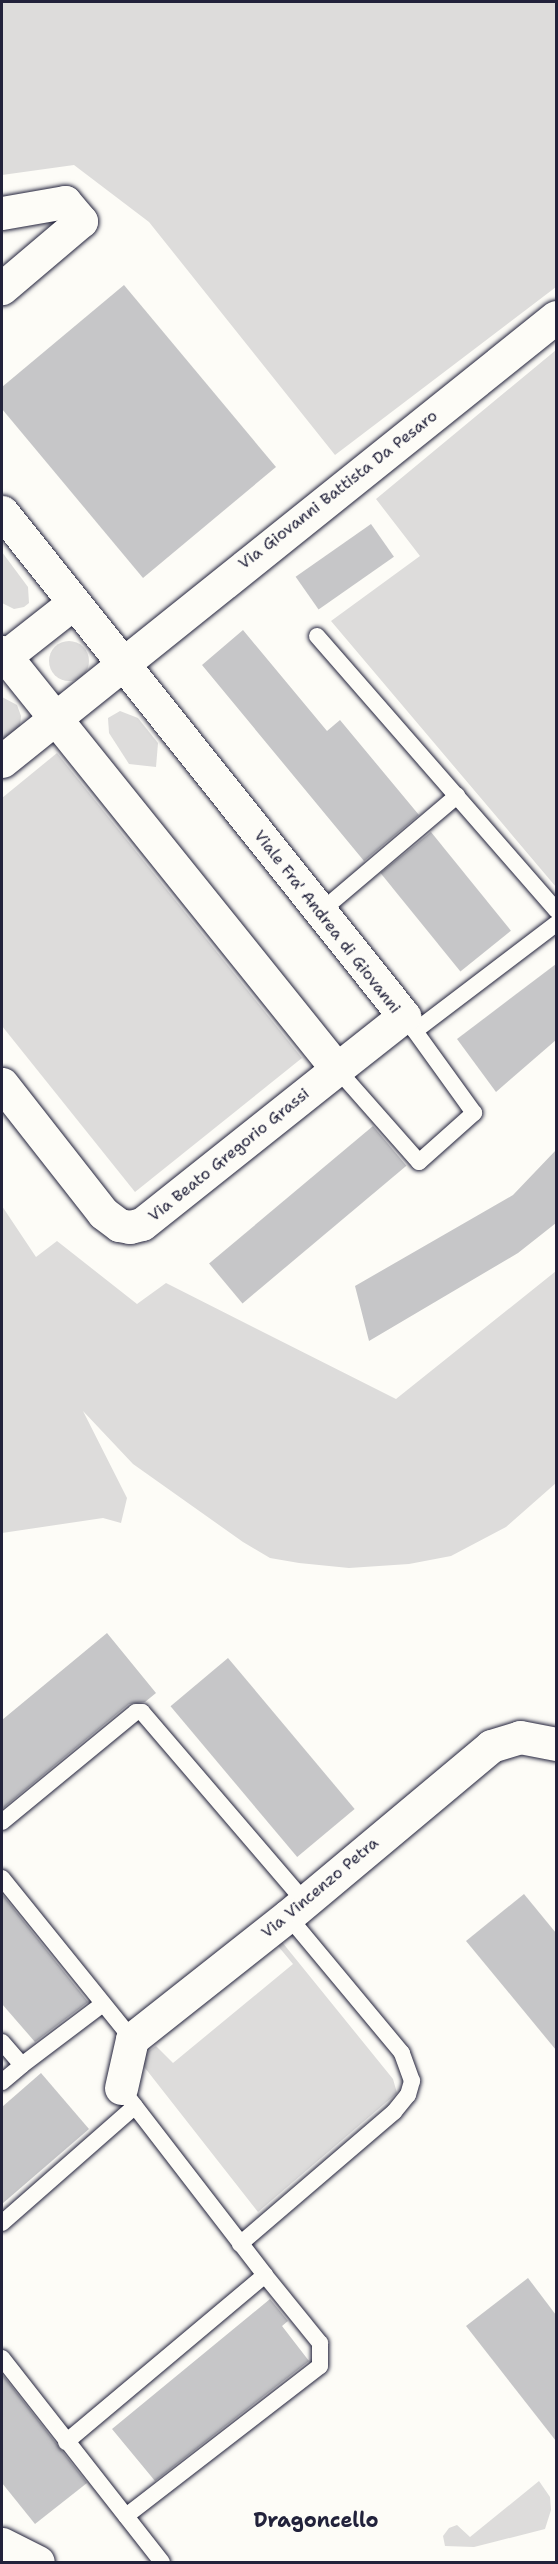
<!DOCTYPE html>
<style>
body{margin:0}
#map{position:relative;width:558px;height:2564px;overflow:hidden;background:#fdfcf7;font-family:"Shantell Sans",sans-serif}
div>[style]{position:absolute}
.green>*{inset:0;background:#dddcdb}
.round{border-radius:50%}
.building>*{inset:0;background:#c6c6c8;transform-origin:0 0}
.roads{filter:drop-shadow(0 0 2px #22223b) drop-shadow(0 0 2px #22223b)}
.service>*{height:16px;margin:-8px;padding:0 8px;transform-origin:8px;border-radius:8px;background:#fdfcf7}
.minor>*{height:33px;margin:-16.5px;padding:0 16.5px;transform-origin:16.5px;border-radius:16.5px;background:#fdfcf7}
span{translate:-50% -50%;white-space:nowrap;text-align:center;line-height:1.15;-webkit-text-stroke:6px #fdfcf7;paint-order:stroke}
.street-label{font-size:16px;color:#22223b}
.quarter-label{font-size:20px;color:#22223b;font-weight:700}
.frame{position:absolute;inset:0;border:3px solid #22223b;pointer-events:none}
</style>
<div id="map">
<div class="green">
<div style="clip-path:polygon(2px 2px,556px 2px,556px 287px,335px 455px,149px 222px,74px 165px,2px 175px)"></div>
<div style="clip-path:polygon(556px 350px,556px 887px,331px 621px,420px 556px,376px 499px)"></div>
<div style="clip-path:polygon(2px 552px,28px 587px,29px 603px,24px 607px,14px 609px,2px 603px)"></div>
<div class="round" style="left:49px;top:641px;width:40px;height:40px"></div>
<div style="clip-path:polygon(2px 697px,17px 705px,21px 716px,20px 726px,2px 741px)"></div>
<div style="clip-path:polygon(120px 711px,138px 718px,158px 743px,156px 767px,129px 764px,109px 733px,108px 718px)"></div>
<div style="clip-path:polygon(57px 753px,302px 1058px,135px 1192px,2px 1026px,2px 798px)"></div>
<div style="clip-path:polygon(2px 1206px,36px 1257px,57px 1241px,137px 1304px,166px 1283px,396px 1399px,556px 1271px,556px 1483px,506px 1527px,451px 1556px,409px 1564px,349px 1568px,299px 1563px,270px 1558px,243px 1542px,133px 1464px,83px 1411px,127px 1498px,121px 1523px,103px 1518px,2px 1533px)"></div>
<div style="clip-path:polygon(282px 1942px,393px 2079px,397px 2093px,258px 2212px,138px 2059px,156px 2046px,173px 2063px,293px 1964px,278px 1946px)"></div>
<div style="clip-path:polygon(539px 2481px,550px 2497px,551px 2510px,545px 2529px,474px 2547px,445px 2546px,443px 2536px,449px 2528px,457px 2525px,470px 2537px)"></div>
</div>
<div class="building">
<div style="clip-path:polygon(124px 285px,276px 467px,143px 578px,2px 409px,2px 387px)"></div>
<div style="left:371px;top:524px;width:40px;height:92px;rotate:55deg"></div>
<div style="clip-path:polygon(243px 630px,327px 731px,340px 720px,419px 815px,364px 861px,202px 665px)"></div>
<div style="left:431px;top:832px;width:127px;height:65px;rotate:51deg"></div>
<div style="clip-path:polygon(556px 964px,556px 1040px,496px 1092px,457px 1039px)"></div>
<div style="left:373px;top:1126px;width:52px;height:214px;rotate:50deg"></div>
<div style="clip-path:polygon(556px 1150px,556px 1223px,518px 1253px,369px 1341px,355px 1286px,513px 1195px)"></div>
<div style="clip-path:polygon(107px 1633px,156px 1693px,145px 1702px,129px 1704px,2px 1809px,2px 1720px)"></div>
<div style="left:228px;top:1658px;width:197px;height:75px;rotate:50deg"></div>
<div style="clip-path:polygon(2px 1894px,88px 2002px,35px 2042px,2px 2004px)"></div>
<div style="clip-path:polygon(524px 1894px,556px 1933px,556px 2050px,466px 1941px)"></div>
<div style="clip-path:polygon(41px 2073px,89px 2129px,2px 2204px,2px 2107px)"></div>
<div style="clip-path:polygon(528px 2278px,556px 2315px,556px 2441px,466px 2326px)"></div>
<div style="clip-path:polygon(270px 2299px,288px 2321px,282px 2326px,309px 2361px,155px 2481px,112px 2429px)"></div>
<div style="clip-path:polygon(2px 2374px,87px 2483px,35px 2524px,2px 2483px)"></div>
</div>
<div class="roads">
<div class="service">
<div style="left:317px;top:636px;width:364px;rotate:48.9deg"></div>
<div style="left:320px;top:912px;width:180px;rotate:-40.3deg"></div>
<div style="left:415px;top:1031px;width:177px;rotate:-37.2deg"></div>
<div style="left:337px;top:1069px;width:124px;rotate:48.6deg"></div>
<div style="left:419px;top:1162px;width:74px;rotate:-41.7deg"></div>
<div style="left:474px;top:1113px;width:120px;rotate:-125.8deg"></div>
<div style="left:2px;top:1822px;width:173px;rotate:-39.4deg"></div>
<div style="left:136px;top:1712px;width:6px"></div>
<div style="left:142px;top:1712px;width:250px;rotate:49.4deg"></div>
<div style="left:2px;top:1878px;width:207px;rotate:51.1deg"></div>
<div style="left:2px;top:2042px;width:30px;rotate:49deg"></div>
<div style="left:22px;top:2065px;width:101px;rotate:-37deg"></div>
<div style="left:2px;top:2082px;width:26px;rotate:-40deg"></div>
<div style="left:2px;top:2223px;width:177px;rotate:-41.3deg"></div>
<div style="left:240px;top:2244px;width:203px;rotate:-40.6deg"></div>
<div style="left:394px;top:2112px;width:22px;rotate:-51deg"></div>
<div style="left:408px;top:2095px;width:15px;rotate:-74deg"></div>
<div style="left:412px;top:2081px;width:30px;rotate:-110deg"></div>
<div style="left:402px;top:2053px;width:178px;rotate:-129.8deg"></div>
<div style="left:2px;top:2358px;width:259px;rotate:51.9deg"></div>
<div style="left:66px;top:2442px;width:260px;rotate:-40deg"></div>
<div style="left:265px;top:2275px;width:236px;rotate:-127.6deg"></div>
<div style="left:126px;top:2516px;width:245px;rotate:-37.7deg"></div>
<div style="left:320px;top:2366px;width:23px;rotate:-90deg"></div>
<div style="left:320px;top:2343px;width:87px;rotate:-129deg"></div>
</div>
<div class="minor">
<div style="left:2px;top:213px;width:64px;rotate:-9.9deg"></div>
<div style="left:65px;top:202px;width:25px;rotate:50deg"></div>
<div style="left:81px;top:221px;width:104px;rotate:139.7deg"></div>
<div style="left:2px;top:512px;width:645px;rotate:51.42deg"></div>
<div style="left:404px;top:1016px;width:85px;rotate:141.7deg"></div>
<div style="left:337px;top:1069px;width:535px;rotate:-128.78deg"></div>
<div style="left:2px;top:659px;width:89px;rotate:-38.2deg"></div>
<div style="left:2px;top:761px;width:710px;rotate:-38.71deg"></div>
<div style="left:2px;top:1084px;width:164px;rotate:51.9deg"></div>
<div style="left:103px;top:1213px;width:20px;rotate:37deg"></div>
<div style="left:119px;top:1225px;width:11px;rotate:10deg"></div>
<div style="left:130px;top:1227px;width:12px;rotate:-14deg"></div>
<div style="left:142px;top:1224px;width:249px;rotate:-38.5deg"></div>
<div style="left:121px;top:2088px;width:50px;rotate:-77.3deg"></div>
<div style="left:132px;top:2039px;width:199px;rotate:-38.3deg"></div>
<div style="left:288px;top:1916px;width:265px;rotate:-39.9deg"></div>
<div style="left:491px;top:1746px;width:30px;rotate:-17deg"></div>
<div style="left:520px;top:1737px;width:37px;rotate:11deg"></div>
<div style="left:2px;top:2544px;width:40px;rotate:26.6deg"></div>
</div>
</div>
<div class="street-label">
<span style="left:338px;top:490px;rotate:-38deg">Via Giovanni Battista Da Pesaro</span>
<span style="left:327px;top:922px;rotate:52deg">Viale Fra' Andrea di Giovanni</span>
<span style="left:229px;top:1155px;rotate:-39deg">Via Beato Gregorio Grassi</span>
<span style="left:320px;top:1888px;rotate:-40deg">Via Vincenzo Petra</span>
</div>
<div class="quarter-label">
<span style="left:316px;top:2520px">Dragoncello</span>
</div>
<div class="frame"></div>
</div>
